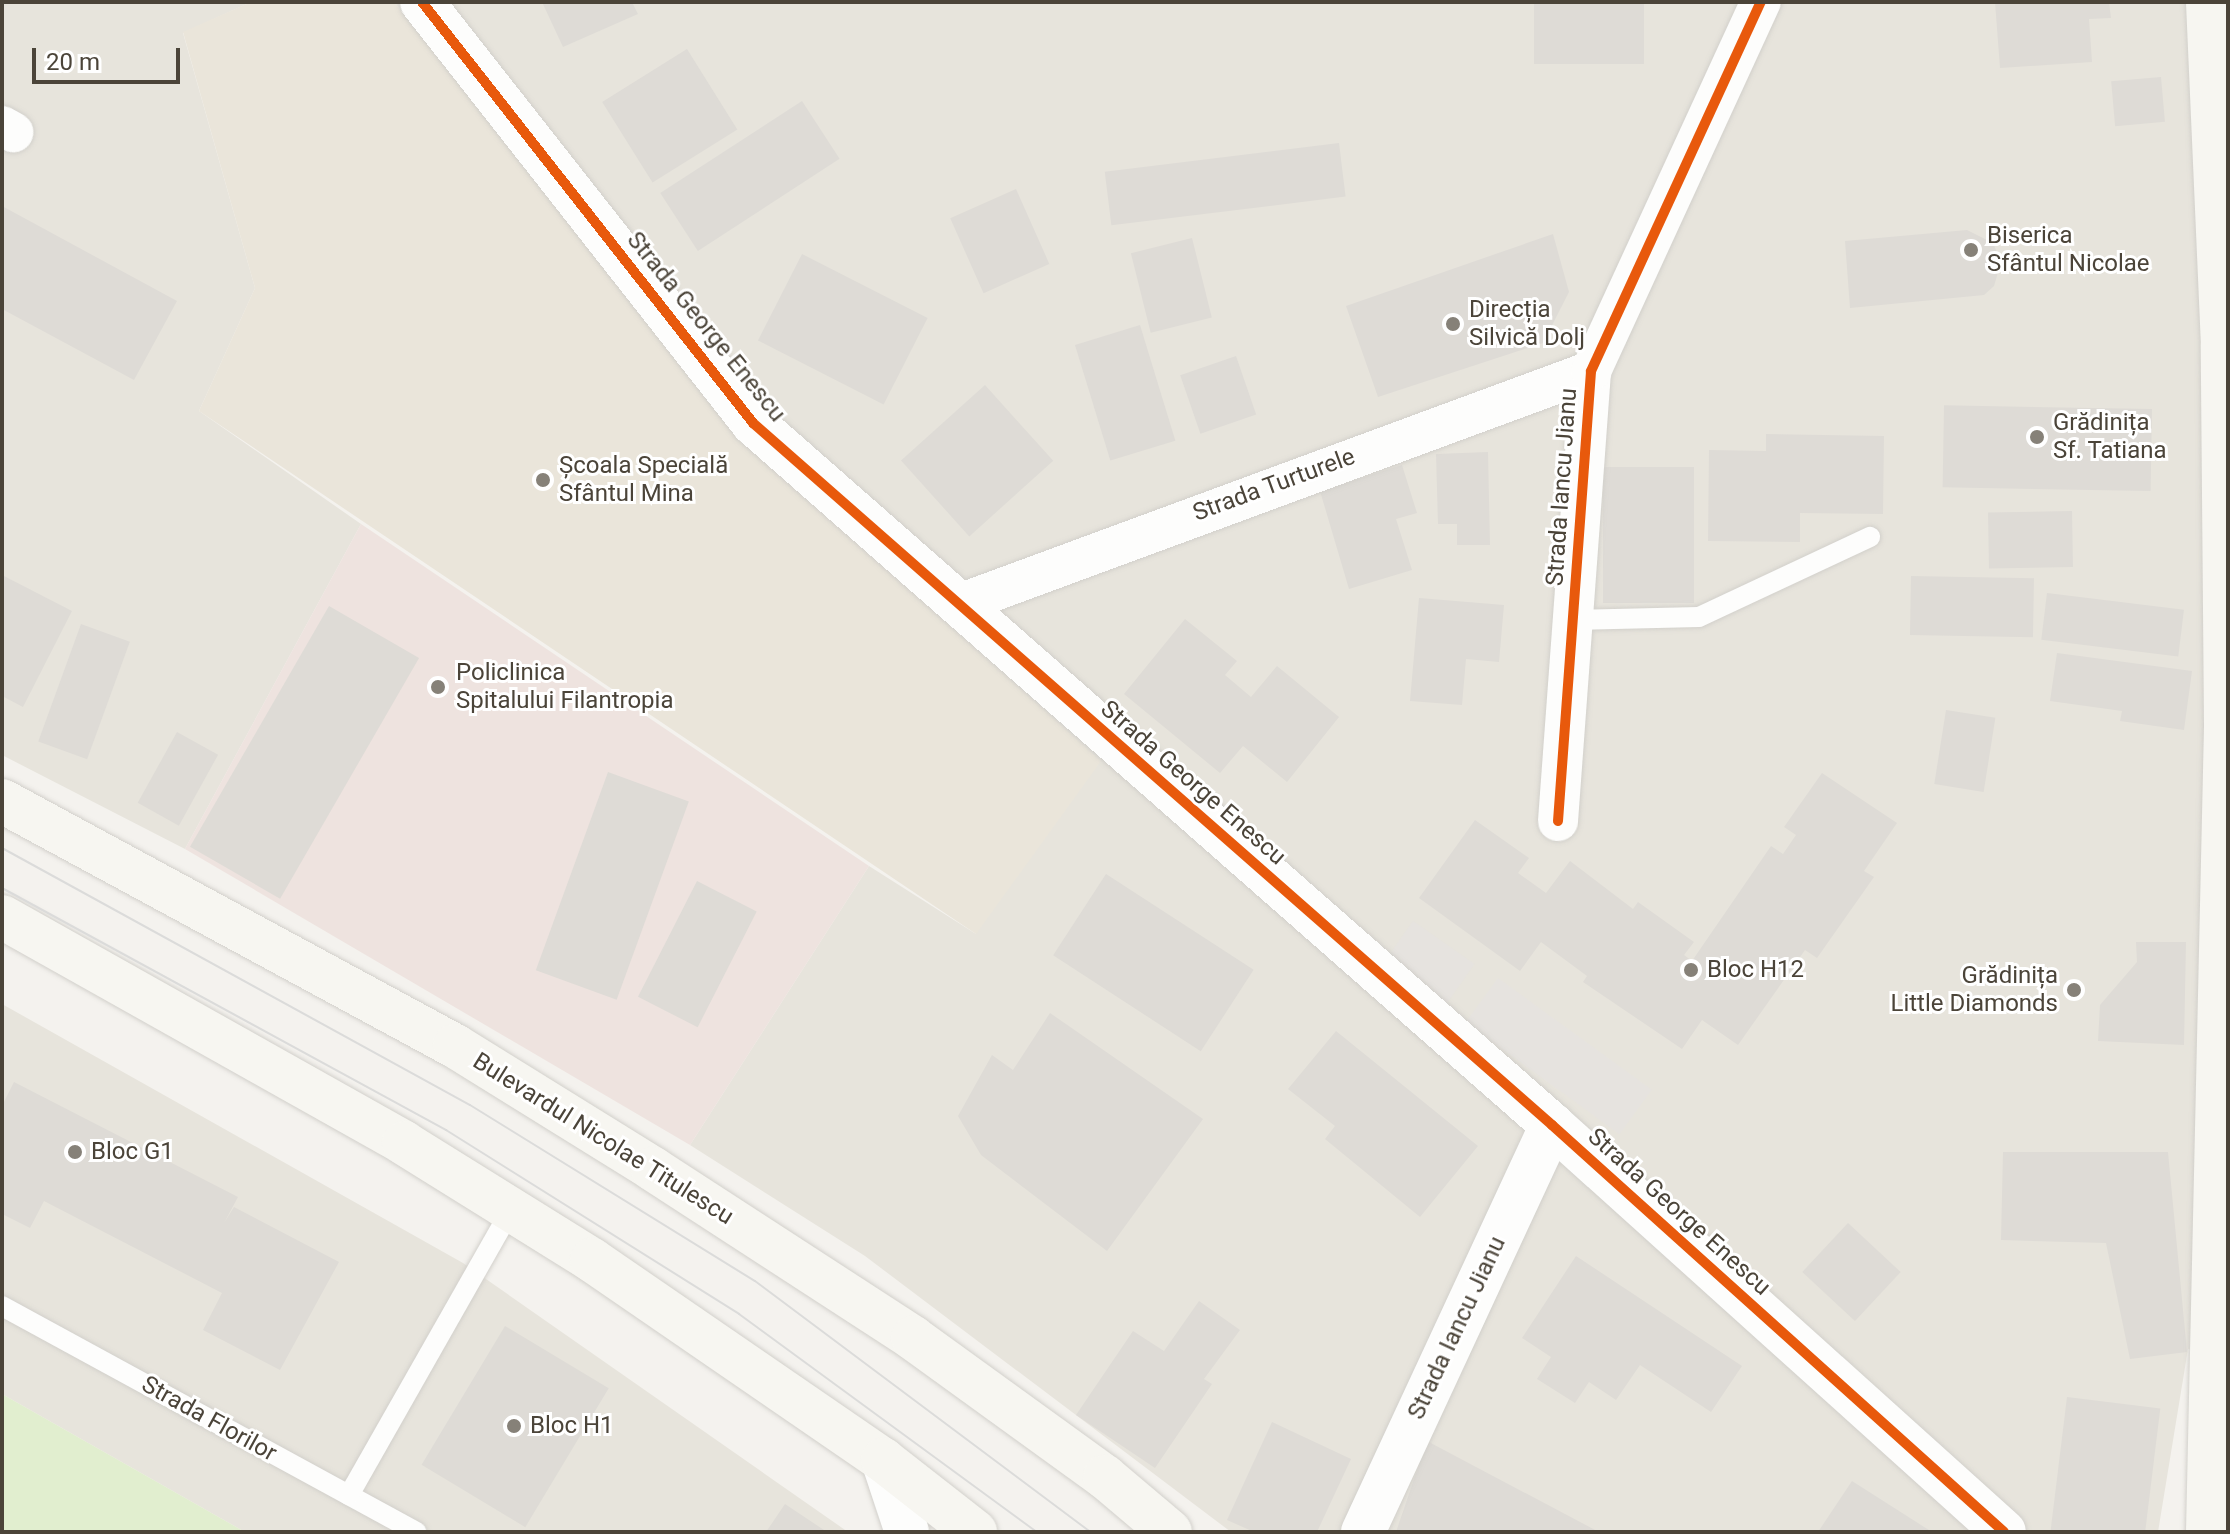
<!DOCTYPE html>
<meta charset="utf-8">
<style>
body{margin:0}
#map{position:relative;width:2230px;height:1534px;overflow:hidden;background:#f4f2ee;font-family:Roboto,sans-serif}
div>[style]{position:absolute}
.residential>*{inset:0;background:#e7e4dc}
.education>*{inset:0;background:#eae5da}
.medical>*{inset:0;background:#eee3df}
.green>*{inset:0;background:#e1eecf}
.parking>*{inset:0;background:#e6e3df;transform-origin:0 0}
.building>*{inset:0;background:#dedbd6;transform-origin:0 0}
.roads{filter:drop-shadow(0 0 2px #d2d0cb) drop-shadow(0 0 2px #d2d0cb)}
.service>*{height:20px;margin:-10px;padding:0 10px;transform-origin:10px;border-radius:10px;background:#fdfdfc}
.minor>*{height:40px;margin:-20px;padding:0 20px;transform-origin:20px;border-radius:20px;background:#fdfdfc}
.tertiary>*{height:44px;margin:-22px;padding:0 22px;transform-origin:22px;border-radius:22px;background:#fdfdfc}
.secondary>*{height:44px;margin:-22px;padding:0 22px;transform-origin:22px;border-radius:22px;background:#f7f6f1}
.tram>*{height:2px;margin:-1px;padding:0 1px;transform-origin:1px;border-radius:1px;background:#dbdbda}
.cycleway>*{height:10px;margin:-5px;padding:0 5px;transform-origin:5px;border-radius:5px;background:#e8590c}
.dots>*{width:22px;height:22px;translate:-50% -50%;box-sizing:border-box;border:4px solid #fff;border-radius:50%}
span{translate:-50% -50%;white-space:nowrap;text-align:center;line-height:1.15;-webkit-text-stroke:6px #fff;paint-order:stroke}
.poi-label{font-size:24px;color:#4b4439}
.left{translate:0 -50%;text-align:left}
.right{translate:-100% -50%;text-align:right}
.street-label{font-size:24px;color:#4b4439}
.frame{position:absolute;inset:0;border:4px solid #4b4439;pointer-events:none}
.scale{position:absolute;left:32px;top:48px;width:148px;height:36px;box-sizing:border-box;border:4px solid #4b4439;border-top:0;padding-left:10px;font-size:24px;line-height:28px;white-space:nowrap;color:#4b4439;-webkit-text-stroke:6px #fff;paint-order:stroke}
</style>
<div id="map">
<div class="residential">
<div style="clip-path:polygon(2px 2px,251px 2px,183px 33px,255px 288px,199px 411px,361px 524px,185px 849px,2px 755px)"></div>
<div style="clip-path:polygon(394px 2px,2228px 2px,2228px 1349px,2188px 1349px,2158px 1532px,1231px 1532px,865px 1256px,690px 1145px,869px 866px,976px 934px,739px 435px)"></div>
<div style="clip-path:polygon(2px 1004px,463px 1263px,848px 1532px,245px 1532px,2px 1394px)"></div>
</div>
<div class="education">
<div style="clip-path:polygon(251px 2px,394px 2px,739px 435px,1101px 761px,976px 934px,199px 411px,255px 288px,183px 32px)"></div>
</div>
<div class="medical">
<div style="clip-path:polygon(361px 524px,869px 866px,690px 1145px,185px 849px)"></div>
</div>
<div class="green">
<div style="clip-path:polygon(2px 1394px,245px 1532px,2px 1532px)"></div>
</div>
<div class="parking">
<div style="left:1413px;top:921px;width:75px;height:51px;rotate:35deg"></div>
<div style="left:1498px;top:978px;width:190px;height:55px;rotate:36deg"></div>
</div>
<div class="building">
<div style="clip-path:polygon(542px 2px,632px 2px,638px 14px,563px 47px)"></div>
<div style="left:1534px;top:2px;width:110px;height:62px"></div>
<div style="clip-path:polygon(1995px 2px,2109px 2px,2111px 18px,2089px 19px,2092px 62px,2000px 68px)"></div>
<div style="left:687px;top:49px;width:95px;height:100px;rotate:58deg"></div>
<div style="left:2161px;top:77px;width:45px;height:50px;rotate:85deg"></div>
<div style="left:802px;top:101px;width:69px;height:169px;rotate:57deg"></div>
<div style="left:1339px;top:143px;width:54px;height:236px;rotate:83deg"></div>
<div style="left:1016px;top:189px;width:82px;height:72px;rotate:66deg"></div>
<div style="clip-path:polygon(2px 206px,177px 301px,134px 380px,2px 309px)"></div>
<div style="clip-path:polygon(1967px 230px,1993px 243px,2001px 262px,1994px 286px,1984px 295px,1850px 308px,1845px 241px)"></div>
<div style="clip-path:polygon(1553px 234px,1569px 292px,1543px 343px,1378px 397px,1346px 306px)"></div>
<div style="left:1192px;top:238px;width:82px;height:63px;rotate:76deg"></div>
<div style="left:802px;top:254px;width:141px;height:97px;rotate:27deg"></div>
<div style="left:1140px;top:325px;width:121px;height:68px;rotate:73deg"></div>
<div style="left:1236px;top:356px;width:62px;height:59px;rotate:71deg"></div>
<div style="left:985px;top:385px;width:102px;height:113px;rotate:48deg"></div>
<div style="left:2152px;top:409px;width:82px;height:208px;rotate:91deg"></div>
<div style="clip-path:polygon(1766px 434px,1884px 436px,1883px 514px,1800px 513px,1800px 542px,1708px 541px,1709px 450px,1766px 451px)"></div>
<div style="clip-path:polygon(1488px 452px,1490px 545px,1457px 545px,1457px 524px,1438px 524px,1436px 454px)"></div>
<div style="clip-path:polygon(1402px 465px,1417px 513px,1396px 519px,1412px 570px,1349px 589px,1320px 491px)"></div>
<div style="left:1603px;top:467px;width:91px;height:136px"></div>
<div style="left:2072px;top:511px;width:56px;height:84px;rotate:89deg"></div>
<div style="clip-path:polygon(2px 575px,72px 611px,23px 707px,2px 696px)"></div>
<div style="left:1911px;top:576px;width:123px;height:59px;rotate:1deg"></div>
<div style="left:2047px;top:593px;width:138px;height:47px;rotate:7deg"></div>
<div style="clip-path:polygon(1419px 598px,1504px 605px,1499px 662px,1466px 659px,1462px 705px,1410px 701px)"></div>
<div style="left:329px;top:606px;width:104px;height:278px;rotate:30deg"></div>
<div style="clip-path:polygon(1185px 619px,1237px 661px,1225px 675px,1251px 697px,1277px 666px,1339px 717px,1287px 782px,1243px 746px,1220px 773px,1124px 694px)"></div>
<div style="left:81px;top:624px;width:52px;height:125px;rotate:20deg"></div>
<div style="clip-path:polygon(2057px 653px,2192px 671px,2184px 730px,2120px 721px,2122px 711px,2050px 701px)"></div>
<div style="left:1946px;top:710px;width:50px;height:75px;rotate:9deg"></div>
<div style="left:177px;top:732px;width:47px;height:81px;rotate:29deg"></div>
<div style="left:608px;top:772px;width:86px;height:211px;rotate:20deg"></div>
<div style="clip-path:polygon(1822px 773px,1897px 823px,1864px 871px,1874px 877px,1817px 958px,1805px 950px,1738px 1045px,1702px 1020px,1682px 1049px,1583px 982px,1587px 976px,1541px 942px,1520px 971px,1419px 898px,1475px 820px,1529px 858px,1518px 873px,1546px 893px,1570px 861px,1633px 909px,1638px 902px,1694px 942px,1684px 955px,1692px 961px,1771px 846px,1783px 854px,1796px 835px,1784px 827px)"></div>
<div style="left:1106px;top:874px;width:176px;height:97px;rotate:33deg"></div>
<div style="left:697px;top:881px;width:67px;height:130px;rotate:27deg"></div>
<div style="clip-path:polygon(2136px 942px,2186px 942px,2184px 1045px,2098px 1041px,2100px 1005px,2137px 962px)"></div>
<div style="clip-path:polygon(1050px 1013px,1203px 1119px,1107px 1251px,981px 1155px,958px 1116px,992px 1055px,1013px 1070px)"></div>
<div style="clip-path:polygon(1336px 1031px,1478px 1146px,1420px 1217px,1325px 1139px,1335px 1126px,1288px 1089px)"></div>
<div style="clip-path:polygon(14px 1082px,238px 1197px,224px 1223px,234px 1207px,339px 1262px,280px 1370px,203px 1330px,222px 1293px,44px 1201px,30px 1228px,2px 1214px,2px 1106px)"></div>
<div style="clip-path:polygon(2003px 1152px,2168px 1152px,2187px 1352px,2130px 1359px,2106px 1243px,2001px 1240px)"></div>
<div style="left:1848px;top:1223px;width:72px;height:67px;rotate:43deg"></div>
<div style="clip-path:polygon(1576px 1256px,1742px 1366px,1711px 1412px,1640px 1365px,1616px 1400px,1589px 1382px,1575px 1403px,1537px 1379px,1551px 1357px,1522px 1338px)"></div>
<div style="clip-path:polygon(1199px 1301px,1240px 1330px,1204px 1379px,1212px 1384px,1155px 1468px,1076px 1415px,1133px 1331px,1164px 1351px)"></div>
<div style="left:505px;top:1326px;width:121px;height:162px;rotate:31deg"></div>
<div style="left:2067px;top:1397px;width:94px;height:136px;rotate:7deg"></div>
<div style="clip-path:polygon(1272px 1422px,1351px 1459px,1317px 1532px,1254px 1532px,1227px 1520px)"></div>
<div style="clip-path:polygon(1427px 1441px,1599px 1532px,1396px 1532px)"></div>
<div style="clip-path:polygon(1852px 1481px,1932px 1532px,1818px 1532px)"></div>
<div style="clip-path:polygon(785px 1504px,827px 1532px,766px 1532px)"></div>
</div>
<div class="roads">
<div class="service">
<div style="left:1572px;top:620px;width:127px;rotate:-1.4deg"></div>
<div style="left:1699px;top:617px;width:189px;rotate:-25.1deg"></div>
<div style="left:2px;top:1306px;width:472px;rotate:28.6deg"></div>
<div style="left:349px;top:1495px;width:328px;rotate:-60.4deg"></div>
</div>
<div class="minor">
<div style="left:2px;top:126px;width:13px;rotate:29deg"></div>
<div style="left:959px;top:604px;width:674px;rotate:-20.24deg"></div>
<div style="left:1558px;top:821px;width:451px;rotate:-85.8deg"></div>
<div style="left:1591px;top:371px;width:406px;rotate:-65.3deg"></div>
</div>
<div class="tertiary">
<div style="left:422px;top:2px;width:536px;rotate:51.82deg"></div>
<div style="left:753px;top:423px;width:1064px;rotate:41.3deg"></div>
<div style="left:1552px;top:1125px;width:608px;rotate:42deg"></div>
<div style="left:883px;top:1460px;width:76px;rotate:71.6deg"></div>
<div style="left:1363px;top:1532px;width:449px;rotate:-65.1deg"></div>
</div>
<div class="secondary">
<div style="left:2px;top:801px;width:515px;rotate:28.41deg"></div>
<div style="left:455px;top:1046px;width:233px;rotate:31.8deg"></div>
<div style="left:653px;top:1169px;width:310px;rotate:33deg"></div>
<div style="left:913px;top:1338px;width:237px;rotate:35.9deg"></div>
<div style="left:1105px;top:1477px;width:85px;rotate:40.2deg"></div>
<div style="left:2px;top:917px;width:461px;rotate:29.3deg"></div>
<div style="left:404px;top:1143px;width:221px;rotate:31.9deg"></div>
<div style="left:592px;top:1260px;width:353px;rotate:34.5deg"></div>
<div style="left:883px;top:1460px;width:117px;rotate:38deg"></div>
<div style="left:2208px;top:1532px;width:808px;rotate:-88.72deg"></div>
<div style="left:2226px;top:724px;width:378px;rotate:-90.5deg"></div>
<div style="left:2223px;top:346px;width:344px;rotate:-92.5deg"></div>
</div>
</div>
<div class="tram">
<div style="left:2px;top:848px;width:534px;rotate:28.77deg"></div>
<div style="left:470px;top:1105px;width:335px;rotate:31.7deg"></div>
<div style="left:755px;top:1281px;width:419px;rotate:36.8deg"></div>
<div style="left:2px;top:888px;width:506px;rotate:28.59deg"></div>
<div style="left:446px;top:1130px;width:346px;rotate:32.1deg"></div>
<div style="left:739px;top:1314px;width:369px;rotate:36.2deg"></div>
</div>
<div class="cycleway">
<div style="left:422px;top:2px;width:536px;rotate:51.82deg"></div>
<div style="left:753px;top:423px;width:1064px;rotate:41.3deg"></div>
<div style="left:1552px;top:1125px;width:608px;rotate:42deg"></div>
<div style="left:1558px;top:821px;width:451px;rotate:-85.8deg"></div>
<div style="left:1591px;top:371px;width:406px;rotate:-65.3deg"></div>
</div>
<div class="dots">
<div style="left:1971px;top:250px;background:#868178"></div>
<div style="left:1453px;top:324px;background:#868178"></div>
<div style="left:2037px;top:437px;background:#868178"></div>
<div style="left:543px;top:480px;background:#868178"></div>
<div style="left:438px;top:687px;background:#868178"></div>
<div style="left:1691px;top:970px;background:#868178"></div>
<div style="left:2074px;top:990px;background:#868178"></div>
<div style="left:75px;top:1152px;background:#868178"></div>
<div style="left:514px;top:1426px;background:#868178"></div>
</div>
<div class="poi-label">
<span class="left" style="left:1987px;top:250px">Biserica<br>Sfântul Nicolae</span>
<span class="left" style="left:1469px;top:324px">Direcția<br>Silvică Dolj</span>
<span class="left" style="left:2053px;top:437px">Grădinița<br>Sf. Tatiana</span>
<span class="left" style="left:559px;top:480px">Școala Specială<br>Sfântul Mina</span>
<span class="left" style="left:456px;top:687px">Policlinica<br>Spitalului Filantropia</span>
<span class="left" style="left:1707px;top:970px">Bloc H12</span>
<span class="right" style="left:2058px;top:990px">Grădinița<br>Little Diamonds</span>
<span class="left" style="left:91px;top:1152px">Bloc G1</span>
<span class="left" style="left:530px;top:1426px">Bloc H1</span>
</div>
<div class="street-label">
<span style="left:706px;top:327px;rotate:51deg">Strada George Enescu</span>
<span style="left:1274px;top:485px;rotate:-20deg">Strada Turturele</span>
<span style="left:1562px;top:487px;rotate:-86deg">Strada Iancu Jianu</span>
<span style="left:1193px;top:783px;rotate:41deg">Strada George Enescu</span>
<span style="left:603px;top:1139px;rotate:32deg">Bulevardul Nicolae Titulescu</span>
<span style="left:1679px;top:1212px;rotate:42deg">Strada George Enescu</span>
<span style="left:1457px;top:1328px;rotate:-65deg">Strada Iancu Jianu</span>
<span style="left:209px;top:1419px;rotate:29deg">Strada Florilor</span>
</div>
<div class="frame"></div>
<div class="scale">20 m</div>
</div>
